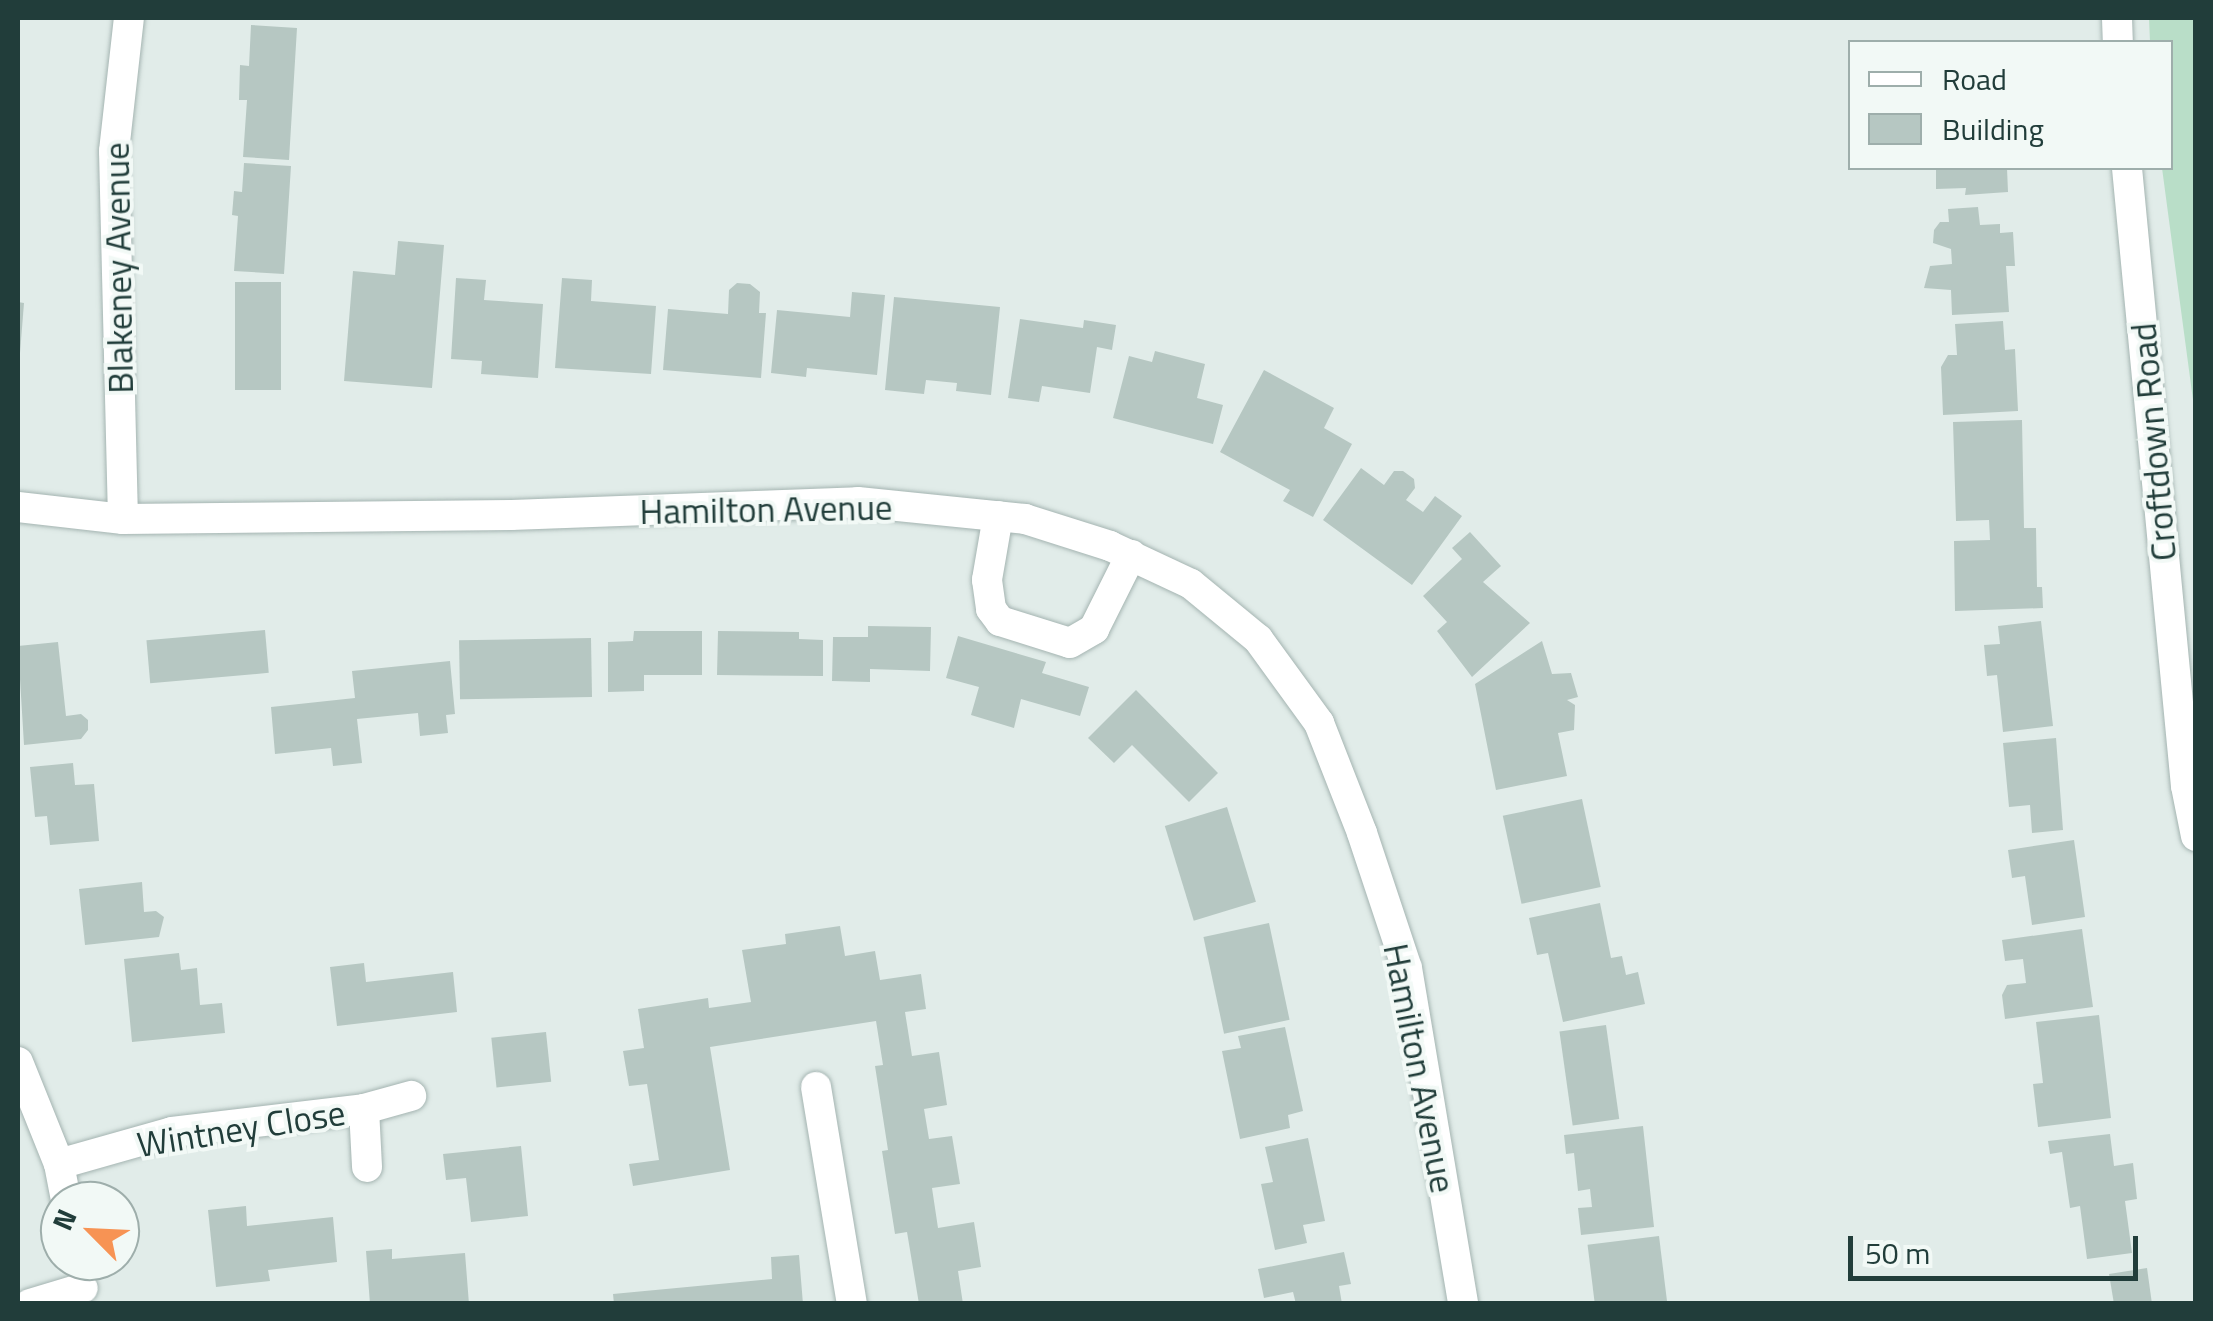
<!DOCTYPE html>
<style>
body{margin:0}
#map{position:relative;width:2213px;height:1321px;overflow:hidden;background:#e1ece9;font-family:"Titillium Web",sans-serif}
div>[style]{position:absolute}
.green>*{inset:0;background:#b9dec8}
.building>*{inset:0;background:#b6c7c2;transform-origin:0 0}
.roads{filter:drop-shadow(0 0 2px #a4b4b1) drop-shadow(0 0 2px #a4b4b1)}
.minor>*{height:30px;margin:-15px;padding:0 15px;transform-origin:15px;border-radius:15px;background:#fff}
span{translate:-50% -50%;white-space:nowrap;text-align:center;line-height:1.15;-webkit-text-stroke:8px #f2f9f6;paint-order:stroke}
.street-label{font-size:35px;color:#213d3a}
.frame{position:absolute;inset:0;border:20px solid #213d3a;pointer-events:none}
.legend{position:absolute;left:1848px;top:40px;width:325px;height:130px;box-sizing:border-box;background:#f2f9f6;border:2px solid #9eaeab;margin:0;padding:12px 18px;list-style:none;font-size:30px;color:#213d3a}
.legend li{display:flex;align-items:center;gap:20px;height:50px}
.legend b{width:50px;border:2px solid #9eaeab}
.north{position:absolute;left:40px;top:1181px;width:100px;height:100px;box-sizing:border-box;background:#f2f9f6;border:2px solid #9eaeab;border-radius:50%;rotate:294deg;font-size:28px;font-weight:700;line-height:40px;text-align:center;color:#213d3a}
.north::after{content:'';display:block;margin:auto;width:35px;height:45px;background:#f79354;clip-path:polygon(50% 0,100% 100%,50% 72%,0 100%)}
.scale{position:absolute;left:1848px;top:1236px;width:290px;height:45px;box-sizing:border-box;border:5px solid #213d3a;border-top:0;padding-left:12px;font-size:30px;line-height:35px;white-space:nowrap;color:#213d3a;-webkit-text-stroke:8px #f2f9f6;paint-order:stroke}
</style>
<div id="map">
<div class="green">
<div style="clip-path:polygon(2149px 18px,2195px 18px,2195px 415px,2162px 168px,2170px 168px,2170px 42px,2150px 42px)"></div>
</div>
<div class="building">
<div style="clip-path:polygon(251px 25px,297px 28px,289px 160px,243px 157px,247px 100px,239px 100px,240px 65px,249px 66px)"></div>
<div style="clip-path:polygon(244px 163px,291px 166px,284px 274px,234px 271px,238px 216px,232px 215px,234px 191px,242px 192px)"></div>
<div style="clip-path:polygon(1936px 168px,2007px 168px,2008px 192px,1965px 195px,1966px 188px,1936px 189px)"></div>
<div style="clip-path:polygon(1978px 207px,1980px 225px,2000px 224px,2000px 233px,2013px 232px,2015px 266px,2006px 266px,2009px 312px,1952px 315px,1951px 290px,1924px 288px,1930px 266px,1952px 264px,1951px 249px,1933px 243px,1934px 230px,1940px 222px,1949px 222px,1948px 209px)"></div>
<div style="clip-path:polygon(398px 241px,444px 245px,432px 388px,344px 381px,353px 271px,395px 275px)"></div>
<div style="clip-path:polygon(456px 278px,486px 280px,484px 300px,543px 304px,538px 378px,481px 374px,482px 361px,451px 359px)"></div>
<div style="clip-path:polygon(562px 278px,592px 280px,591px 301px,656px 306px,651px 374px,555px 368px)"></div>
<div style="left:235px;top:282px;width:46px;height:108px"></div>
<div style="clip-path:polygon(737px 283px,750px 284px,760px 292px,759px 313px,766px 313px,761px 378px,663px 370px,668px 309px,728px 314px,729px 290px)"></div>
<div style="clip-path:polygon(852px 292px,885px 295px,877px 375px,807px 368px,806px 377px,771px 373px,777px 310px,850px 317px)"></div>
<div style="clip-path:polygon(894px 297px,1000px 307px,991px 395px,956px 391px,957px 383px,926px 380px,924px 394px,885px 390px)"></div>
<div style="clip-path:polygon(18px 302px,24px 303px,20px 353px,18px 352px)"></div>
<div style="clip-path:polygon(1020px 319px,1083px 328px,1084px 320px,1116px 325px,1112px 350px,1097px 347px,1090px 393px,1042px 386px,1039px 402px,1008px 398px)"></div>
<div style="clip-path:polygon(2003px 321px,2005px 350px,2015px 349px,2018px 411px,1943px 415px,1941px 367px,1948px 355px,1957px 355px,1955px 324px)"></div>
<div style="clip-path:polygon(1155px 351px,1205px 364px,1197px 398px,1223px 405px,1213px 444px,1113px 418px,1129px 356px,1152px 362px)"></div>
<div style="clip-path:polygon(1264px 370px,1334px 408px,1324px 428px,1352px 444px,1313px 517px,1283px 501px,1290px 490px,1220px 452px)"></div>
<div style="clip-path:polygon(2022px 420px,2024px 528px,2036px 528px,2037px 587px,2042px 587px,2043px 608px,1955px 611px,1954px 541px,1990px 540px,1989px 520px,1956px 521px,1953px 422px)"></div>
<div style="clip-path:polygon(1361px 468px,1384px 485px,1394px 471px,1403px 471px,1414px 479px,1415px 488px,1406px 500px,1423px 512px,1435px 496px,1462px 516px,1412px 585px,1323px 520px)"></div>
<div style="clip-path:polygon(1470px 532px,1501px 566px,1483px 582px,1530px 623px,1472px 677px,1437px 631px,1447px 622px,1423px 596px,1462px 559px,1452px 548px)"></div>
<div style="clip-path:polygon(2041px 621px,2053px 726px,2003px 732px,1997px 675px,1987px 676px,1984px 645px,2000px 644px,1998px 626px)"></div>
<div style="clip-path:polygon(868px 626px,931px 627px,930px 671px,870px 669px,870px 682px,832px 681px,833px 637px,868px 637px)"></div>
<div style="left:265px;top:630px;width:43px;height:119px;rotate:85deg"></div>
<div style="clip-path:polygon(634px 631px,702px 631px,702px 675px,644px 675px,644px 691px,608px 692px,608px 642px,633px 641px)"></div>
<div style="clip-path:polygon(718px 631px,799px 632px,799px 639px,823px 640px,823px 676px,717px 675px)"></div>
<div style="clip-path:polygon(958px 636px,1046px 662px,1042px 673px,1089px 687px,1080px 716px,1021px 699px,1014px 728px,971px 715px,979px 687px,946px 678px)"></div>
<div style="left:591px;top:638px;width:59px;height:132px;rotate:89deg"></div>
<div style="clip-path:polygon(1542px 641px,1552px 674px,1571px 673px,1578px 697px,1567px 700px,1575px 705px,1574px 730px,1558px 733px,1567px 776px,1496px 790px,1475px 684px)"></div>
<div style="clip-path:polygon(58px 642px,66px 716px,81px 714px,88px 720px,88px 730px,81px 739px,24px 745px,18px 646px)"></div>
<div style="clip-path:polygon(450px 661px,455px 714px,446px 715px,448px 733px,420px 736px,418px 713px,357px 719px,362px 763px,333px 766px,331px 748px,275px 754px,271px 707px,355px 698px,352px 671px)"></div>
<div style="clip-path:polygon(1136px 690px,1218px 773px,1189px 802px,1132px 745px,1114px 763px,1088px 738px)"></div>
<div style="clip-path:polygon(2056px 738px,2063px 830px,2032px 833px,2030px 805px,2009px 807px,2003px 743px)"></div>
<div style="clip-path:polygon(73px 763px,75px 785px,94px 784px,99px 841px,50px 845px,47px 816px,35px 817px,30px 767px)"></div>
<div style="left:1582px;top:799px;width:90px;height:81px;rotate:78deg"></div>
<div style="left:1227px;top:807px;width:99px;height:65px;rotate:73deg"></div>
<div style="clip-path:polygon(2074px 840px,2085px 917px,2032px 925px,2025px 876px,2012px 878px,2008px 850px)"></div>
<div style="clip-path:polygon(142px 882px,144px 912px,156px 911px,164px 917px,159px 937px,85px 945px,79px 889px)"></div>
<div style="clip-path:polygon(1600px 903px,1611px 958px,1622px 956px,1626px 975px,1638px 972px,1645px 1004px,1563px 1022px,1548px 953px,1537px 955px,1529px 918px)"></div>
<div style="left:1269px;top:923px;width:99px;height:67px;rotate:78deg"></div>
<div style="clip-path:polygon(840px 926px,845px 956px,875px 951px,880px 980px,921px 974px,926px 1009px,905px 1012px,912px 1056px,939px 1052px,947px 1105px,924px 1109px,929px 1139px,952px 1136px,960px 1184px,932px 1188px,938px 1228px,974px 1222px,981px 1267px,958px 1271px,963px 1304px,919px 1304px,907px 1232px,895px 1234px,882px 1151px,888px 1150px,875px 1066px,883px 1065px,876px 1021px,710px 1047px,730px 1170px,633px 1186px,629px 1164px,659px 1160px,647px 1084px,629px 1086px,623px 1051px,644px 1048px,638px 1009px,708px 998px,709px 1008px,751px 1002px,742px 950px,786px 944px,785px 934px)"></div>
<div style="clip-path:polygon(2082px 929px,2093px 1007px,2005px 1019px,2002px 995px,2007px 985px,2026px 983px,2023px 959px,2005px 961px,2002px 940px)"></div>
<div style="clip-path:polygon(179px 953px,181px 970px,197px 968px,200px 1005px,222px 1003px,225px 1033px,132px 1042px,124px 959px)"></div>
<div style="clip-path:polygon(364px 963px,366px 982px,453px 972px,457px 1012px,337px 1026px,330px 967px)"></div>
<div style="clip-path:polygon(2099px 1015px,2111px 1118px,2038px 1127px,2033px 1084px,2043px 1083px,2036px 1022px)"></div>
<div style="left:1606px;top:1025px;width:95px;height:47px;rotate:82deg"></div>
<div style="clip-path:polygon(1285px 1027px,1303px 1111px,1288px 1115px,1290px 1128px,1240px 1139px,1222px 1051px,1241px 1048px,1238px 1036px)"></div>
<div style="left:546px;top:1032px;width:50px;height:55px;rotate:84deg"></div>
<div style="clip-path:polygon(1643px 1126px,1654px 1227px,1581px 1235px,1578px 1208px,1592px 1207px,1590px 1189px,1578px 1191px,1574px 1153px,1566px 1154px,1564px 1135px)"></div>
<div style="clip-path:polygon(2110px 1134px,2114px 1166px,2133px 1163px,2137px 1199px,2125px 1201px,2132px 1253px,2087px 1259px,2080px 1206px,2070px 1208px,2062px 1152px,2050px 1154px,2048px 1141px)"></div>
<div style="clip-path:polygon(1308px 1138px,1325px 1221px,1303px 1225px,1307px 1243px,1275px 1250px,1261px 1184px,1273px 1182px,1265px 1147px)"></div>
<div style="clip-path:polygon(521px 1146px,528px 1216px,471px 1222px,466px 1178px,446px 1180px,443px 1154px)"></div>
<div style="clip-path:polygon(246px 1206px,247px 1226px,333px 1217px,337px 1262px,268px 1270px,270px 1281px,216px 1287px,208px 1210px)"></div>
<div style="left:1659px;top:1236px;width:68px;height:72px;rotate:83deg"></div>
<div style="clip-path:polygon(392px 1249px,392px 1259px,465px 1253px,469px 1304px,370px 1304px,366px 1251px)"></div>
<div style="clip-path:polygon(1344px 1252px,1351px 1284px,1339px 1286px,1342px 1304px,1296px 1304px,1293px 1292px,1264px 1298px,1258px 1269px)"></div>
<div style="clip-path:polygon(799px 1255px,803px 1304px,614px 1304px,613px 1294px,772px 1279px,771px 1257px)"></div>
<div style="clip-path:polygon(2147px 1268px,2152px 1304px,2114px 1304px,2109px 1274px)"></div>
</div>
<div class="roads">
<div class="minor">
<div style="left:2117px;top:18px;width:24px;rotate:88deg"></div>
<div style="left:2127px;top:168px;width:621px;rotate:84.55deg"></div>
<div style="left:2186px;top:786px;width:51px;rotate:78.7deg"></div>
<div style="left:18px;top:507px;width:106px;rotate:6.5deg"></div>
<div style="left:123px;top:519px;width:388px;rotate:-0.6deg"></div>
<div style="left:511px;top:515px;width:347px;rotate:-2.1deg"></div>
<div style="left:858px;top:502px;width:168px;rotate:5.8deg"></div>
<div style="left:1025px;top:519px;width:89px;rotate:17.6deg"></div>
<div style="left:1110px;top:546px;width:89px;rotate:25.1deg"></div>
<div style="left:1191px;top:584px;width:87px;rotate:39.4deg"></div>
<div style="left:1258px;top:639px;width:104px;rotate:54deg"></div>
<div style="left:1319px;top:723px;width:118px;rotate:68.6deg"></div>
<div style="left:1362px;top:833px;width:142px;rotate:71.6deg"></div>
<div style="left:1407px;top:968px;width:341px;rotate:80.5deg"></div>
<div style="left:998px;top:516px;width:65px;rotate:99.8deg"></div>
<div style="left:987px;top:580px;width:29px;rotate:82deg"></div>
<div style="left:991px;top:609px;width:15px;rotate:53deg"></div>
<div style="left:1000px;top:621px;width:73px;rotate:17.4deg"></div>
<div style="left:1070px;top:643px;width:28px;rotate:-30deg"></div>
<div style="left:1094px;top:629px;width:83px;rotate:-63.4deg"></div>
<div style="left:123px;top:519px;width:368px;rotate:-91.4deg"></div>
<div style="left:114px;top:151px;width:134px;rotate:-83.6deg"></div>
<div style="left:18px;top:1062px;width:110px;rotate:68.1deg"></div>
<div style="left:59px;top:1164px;width:38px;rotate:79deg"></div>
<div style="left:816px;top:1087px;width:220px;rotate:80.6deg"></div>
<div style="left:364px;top:1109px;width:58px;rotate:87deg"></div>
<div style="left:59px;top:1164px;width:117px;rotate:-15.8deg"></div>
<div style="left:172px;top:1132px;width:193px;rotate:-6.8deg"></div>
<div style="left:364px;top:1109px;width:49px;rotate:-15.5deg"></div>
<div style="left:30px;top:1304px;width:55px;rotate:-16.8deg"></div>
</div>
</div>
<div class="street-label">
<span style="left:118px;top:268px;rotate:-91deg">Blakeney Avenue</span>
<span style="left:2153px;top:442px;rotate:-95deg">Croftdown Road</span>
<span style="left:766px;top:509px;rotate:-1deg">Hamilton Avenue</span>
<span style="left:1420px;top:1068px;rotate:79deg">Hamilton Avenue</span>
<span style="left:241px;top:1128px;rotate:-9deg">Wintney Close</span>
</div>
<div class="frame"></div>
<ul class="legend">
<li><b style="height:12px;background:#fff"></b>Road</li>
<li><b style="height:28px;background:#b6c7c2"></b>Building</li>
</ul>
<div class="north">N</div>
<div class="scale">50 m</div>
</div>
